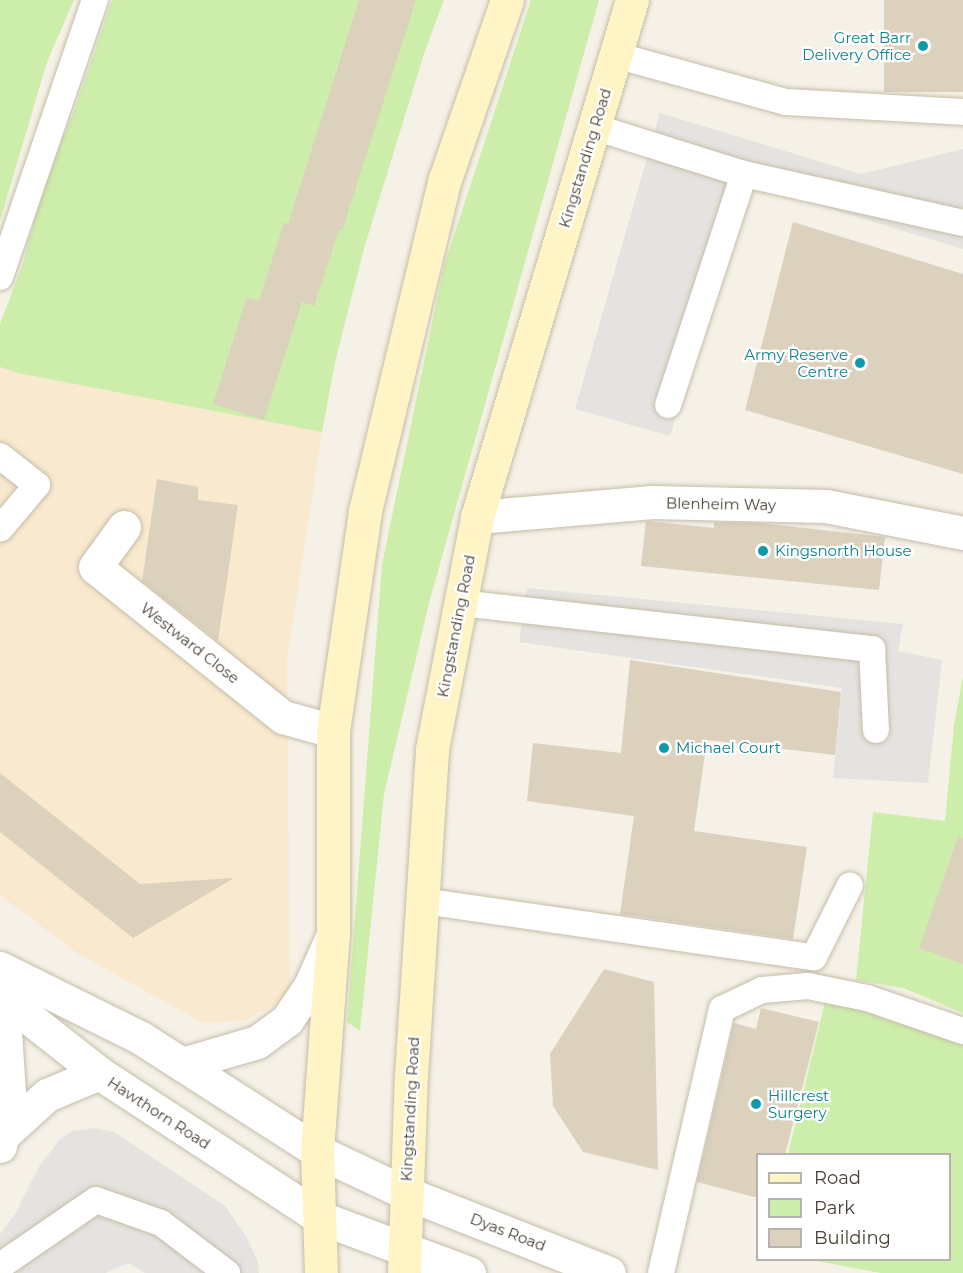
<!DOCTYPE html>
<style>
body{margin:0}
#map{position:relative;width:963px;height:1273px;overflow:hidden;background:#f5f1e6;font-family:Montserrat,sans-serif}
div>[style]{position:absolute}
.commercial>*{inset:0;background:#f9e9cf}
.green>*{inset:0;background:#cdeeaa}
.parking>*{inset:0;background:#e5e3df}
.building>*{inset:0;background:#dbd1bd;transform-origin:0 0}
.roads{filter:drop-shadow(0 0 2px #c5bdaa) drop-shadow(0 0 2px #c5bdaa)}
.service>*{height:26px;margin:-13px;padding:0 13px;transform-origin:13px;border-radius:13px;background:#fff}
.minor>*{height:33px;margin:-16.5px;padding:0 16.5px;transform-origin:16.5px;border-radius:16.5px;background:#fff}
.tertiary>*{height:33px;margin:-16.5px;padding:0 16.5px;transform-origin:16.5px;border-radius:16.5px;background:#fff}
.secondary>*{height:33px;margin:-16.5px;padding:0 16.5px;transform-origin:16.5px;border-radius:16.5px;background:#fff4c6}
.dots>*{width:16px;height:16px;translate:-50% -50%;box-sizing:border-box;border:3px solid #fff;border-radius:50%}
span{translate:-50% -50%;white-space:nowrap;text-align:center;line-height:1.15;-webkit-text-stroke:4.5px #fff;paint-order:stroke}
.culture-label{font-size:15px;color:#0d838f}
.right{translate:-100% -50%;text-align:right}
.left{translate:0 -50%;text-align:left}
.street-label{font-size:15px;color:#494234}
.legend{position:absolute;left:756px;top:1153px;width:195px;height:108px;box-sizing:border-box;background:#fff;border:2px solid #b6b3ae;margin:0;padding:8px 10px;list-style:none;font-size:18px;color:#494234}
.legend li{display:flex;align-items:center;gap:12px;height:30px}
.legend b{width:30px;border:2px solid #b6b3ae}
</style>
<div id="map">
<div class="commercial">
<div style="clip-path:polygon(0 367px,18px 373px,322px 432px,287px 660px,290px 997px,245px 1020px,203px 1023px,77px 953px,0 895px)"></div>
</div>
<div class="green">
<div style="clip-path:polygon(0 0,74px 0,47px 62px,0 221px)"></div>
<div style="clip-path:polygon(112px 0,444px 0,425px 51px,365px 245px,336px 358px,322px 432px,18px 373px,0 367px,0 324px,22px 266px,44px 184px,75px 108px)"></div>
<div style="clip-path:polygon(531px 0,599px 0,429px 603px,384px 794px,360px 1031px,347px 1022px,382px 564px,444px 266px)"></div>
<div style="clip-path:polygon(963px 676px,963px 1013px,903px 988px,856px 980px,873px 812px,945px 821px,954px 725px)"></div>
<div style="clip-path:polygon(826px 998px,963px 1045px,963px 1273px,881px 1273px,811px 1260px,950px 1260px,950px 1154px,788px 1154px)"></div>
</div>
<div class="parking">
<div style="clip-path:polygon(660px 113px,861px 174px,963px 149px,963px 249px,748px 184px,670px 436px,575px 409px)"></div>
<div style="clip-path:polygon(527px 588px,903px 624px,898px 651px,942px 660px,928px 783px,833px 778px,842px 688px,519px 642px)"></div>
<div style="clip-path:polygon(95px 1128px,114px 1132px,225px 1206px,246px 1236px,258px 1262px,259px 1273px,145px 1273px,128px 1263px,106px 1273px,0 1273px,0 1234px,15px 1214px,40px 1165px,60px 1139px,73px 1131px)"></div>
</div>
<div class="building">
<div style="clip-path:polygon(359px 0,416px 0,342px 231px,339px 230px,314px 306px,302px 302px,264px 420px,213px 404px,247px 297px,259px 301px,284px 222px,288px 224px)"></div>
<div style="left:884px;top:0;width:79px;height:92px"></div>
<div style="clip-path:polygon(793px 222px,963px 274px,963px 474px,745px 410px)"></div>
<div style="clip-path:polygon(157px 479px,198px 487px,198px 500px,238px 505px,218px 641px,142px 581px)"></div>
<div style="clip-path:polygon(646px 521px,714px 528px,714px 522px,759px 523px,885px 537px,879px 590px,641px 566px)"></div>
<div style="clip-path:polygon(630px 660px,841px 692px,835px 755px,707px 740px,694px 831px,807px 847px,793px 939px,620px 914px,634px 816px,527px 801px,533px 743px,621px 753px)"></div>
<div style="clip-path:polygon(0 773px,140px 884px,234px 878px,133px 938px,0 832px)"></div>
<div style="clip-path:polygon(958px 837px,963px 838px,963px 964px,919px 948px)"></div>
<div style="clip-path:polygon(604px 969px,654px 982px,658px 1170px,583px 1152px,553px 1106px,550px 1054px)"></div>
<div style="clip-path:polygon(761px 1008px,819px 1022px,785px 1155px,758px 1155px,758px 1198px,697px 1182px,734px 1023px,756px 1029px)"></div>
</div>
<div class="roads">
<div class="service">
<div style="left:615px;top:55px;width:177px;rotate:15.4deg"></div>
<div style="left:786px;top:102px;width:177px;rotate:3.2deg"></div>
<div style="left:594px;top:127px;width:157px;rotate:17.4deg"></div>
<div style="left:744px;top:174px;width:243px;rotate:108.2deg"></div>
<div style="left:744px;top:174px;width:224px;rotate:12.6deg"></div>
<div style="left:0;top:277px;width:293px;rotate:-71.1deg"></div>
<div style="left:0;top:456px;width:47px;rotate:38.1deg"></div>
<div style="left:37px;top:485px;width:57px;rotate:130.1deg"></div>
<div style="left:461px;top:603px;width:414px;rotate:6.4deg"></div>
<div style="left:872px;top:649px;width:81px;rotate:87.2deg"></div>
<div style="left:423px;top:901px;width:395px;rotate:8.2deg"></div>
<div style="left:814px;top:957px;width:80px;rotate:-63.4deg"></div>
<div style="left:0;top:1266px;width:116px;rotate:-34.5deg"></div>
<div style="left:96px;top:1200px;width:69px;rotate:19.5deg"></div>
<div style="left:161px;top:1223px;width:83px;rotate:37.1deg"></div>
<div style="left:661px;top:1273px;width:271px;rotate:-77deg"></div>
<div style="left:722px;top:1009px;width:44px;rotate:-25.4deg"></div>
<div style="left:762px;top:990px;width:46px;rotate:-5deg"></div>
<div style="left:808px;top:986px;width:60px;rotate:11.5deg"></div>
<div style="left:867px;top:998px;width:102px;rotate:19deg"></div>
</div>
<div class="minor">
<div style="left:477px;top:517px;width:176px;rotate:-4.9deg"></div>
<div style="left:652px;top:502px;width:174px;rotate:1.3deg"></div>
<div style="left:826px;top:506px;width:140px;rotate:11.1deg"></div>
<div style="left:124px;top:527px;width:49px;rotate:125.9deg"></div>
<div style="left:95px;top:567px;width:241px;rotate:38.6deg"></div>
<div style="left:283px;top:717px;width:52px;rotate:15.6deg"></div>
<div style="left:4px;top:1134px;width:58px;rotate:-42.2deg"></div>
<div style="left:47px;top:1095px;width:56px;rotate:-22.9deg"></div>
<div style="left:0;top:1146px;width:54px;rotate:-80.4deg"></div>
<div style="left:9px;top:1093px;width:94px;rotate:-93.7deg"></div>
<div style="left:3px;top:999px;width:24px;rotate:-38deg"></div>
</div>
<div class="tertiary">
<div style="left:0;top:968px;width:157px;rotate:26.4deg"></div>
<div style="left:141px;top:1038px;width:209px;rotate:32.7deg"></div>
<div style="left:317px;top:1151px;width:98px;rotate:25.3deg"></div>
<div style="left:406px;top:1193px;width:218px;rotate:21.5deg"></div>
<div style="left:0;top:995px;width:126px;rotate:38.2deg"></div>
<div style="left:99px;top:1073px;width:265px;rotate:33.2deg"></div>
<div style="left:321px;top:1218px;width:158px;rotate:20.4deg"></div>
<div style="left:182px;top:1064px;width:78px;rotate:-16.3deg"></div>
<div style="left:257px;top:1042px;width:37px;rotate:-36deg"></div>
<div style="left:287px;top:1020px;width:41px;rotate:-55.9deg"></div>
<div style="left:310px;top:986px;width:51px;rotate:-65.9deg"></div>
</div>
<div class="secondary">
<div style="left:321px;top:1273px;width:122px;rotate:-91.9deg"></div>
<div style="left:317px;top:1151px;width:217px;rotate:-85.8deg"></div>
<div style="left:333px;top:935px;width:204px;rotate:-90deg"></div>
<div style="left:333px;top:731px;width:222px;rotate:-81.7deg"></div>
<div style="left:365px;top:511px;width:342px;rotate:-76.5deg"></div>
<div style="left:445px;top:179px;width:189px;rotate:-70.9deg"></div>
<div style="left:404px;top:1273px;width:197px;rotate:-88deg"></div>
<div style="left:411px;top:1076px;width:328px;rotate:-86.3deg"></div>
<div style="left:432px;top:749px;width:236px;rotate:-79deg"></div>
<div style="left:477px;top:517px;width:540px;rotate:-73.31deg"></div>
</div>
</div>
<div class="dots">
<div style="left:923px;top:46px;background:#0f9aa8"></div>
<div style="left:860px;top:363px;background:#0f9aa8"></div>
<div style="left:763px;top:551px;background:#0f9aa8"></div>
<div style="left:664px;top:748px;background:#0f9aa8"></div>
<div style="left:756px;top:1104px;background:#0f9aa8"></div>
</div>
<div class="culture-label">
<span class="right" style="left:911px;top:46px">Great Barr<br>Delivery Office</span>
<span class="right" style="left:848px;top:363px">Army Reserve<br>Centre</span>
<span class="left" style="left:775px;top:551px">Kingsnorth House</span>
<span class="left" style="left:676px;top:748px">Michael Court</span>
<span class="left" style="left:768px;top:1104px">Hillcrest<br>Surgery</span>
</div>
<div class="street-label">
<span style="left:585px;top:158px;rotate:-73deg">Kingstanding Road</span>
<span style="left:721px;top:504px;rotate:1deg">Blenheim Way</span>
<span style="left:456px;top:626px;rotate:-79deg">Kingstanding Road</span>
<span style="left:190px;top:643px;rotate:38deg">Westward Close</span>
<span style="left:410px;top:1109px;rotate:-87deg">Kingstanding Road</span>
<span style="left:159px;top:1113px;rotate:33deg">Hawthorn Road</span>
<span style="left:508px;top:1232px;rotate:21deg">Dyas Road</span>
</div>
<ul class="legend">
<li><b style="height:8px;background:#fff4c6"></b>Road</li>
<li><b style="height:16px;background:#cdeeaa"></b>Park</li>
<li><b style="height:16px;background:#dbd1bd"></b>Building</li>
</ul>
</div>
